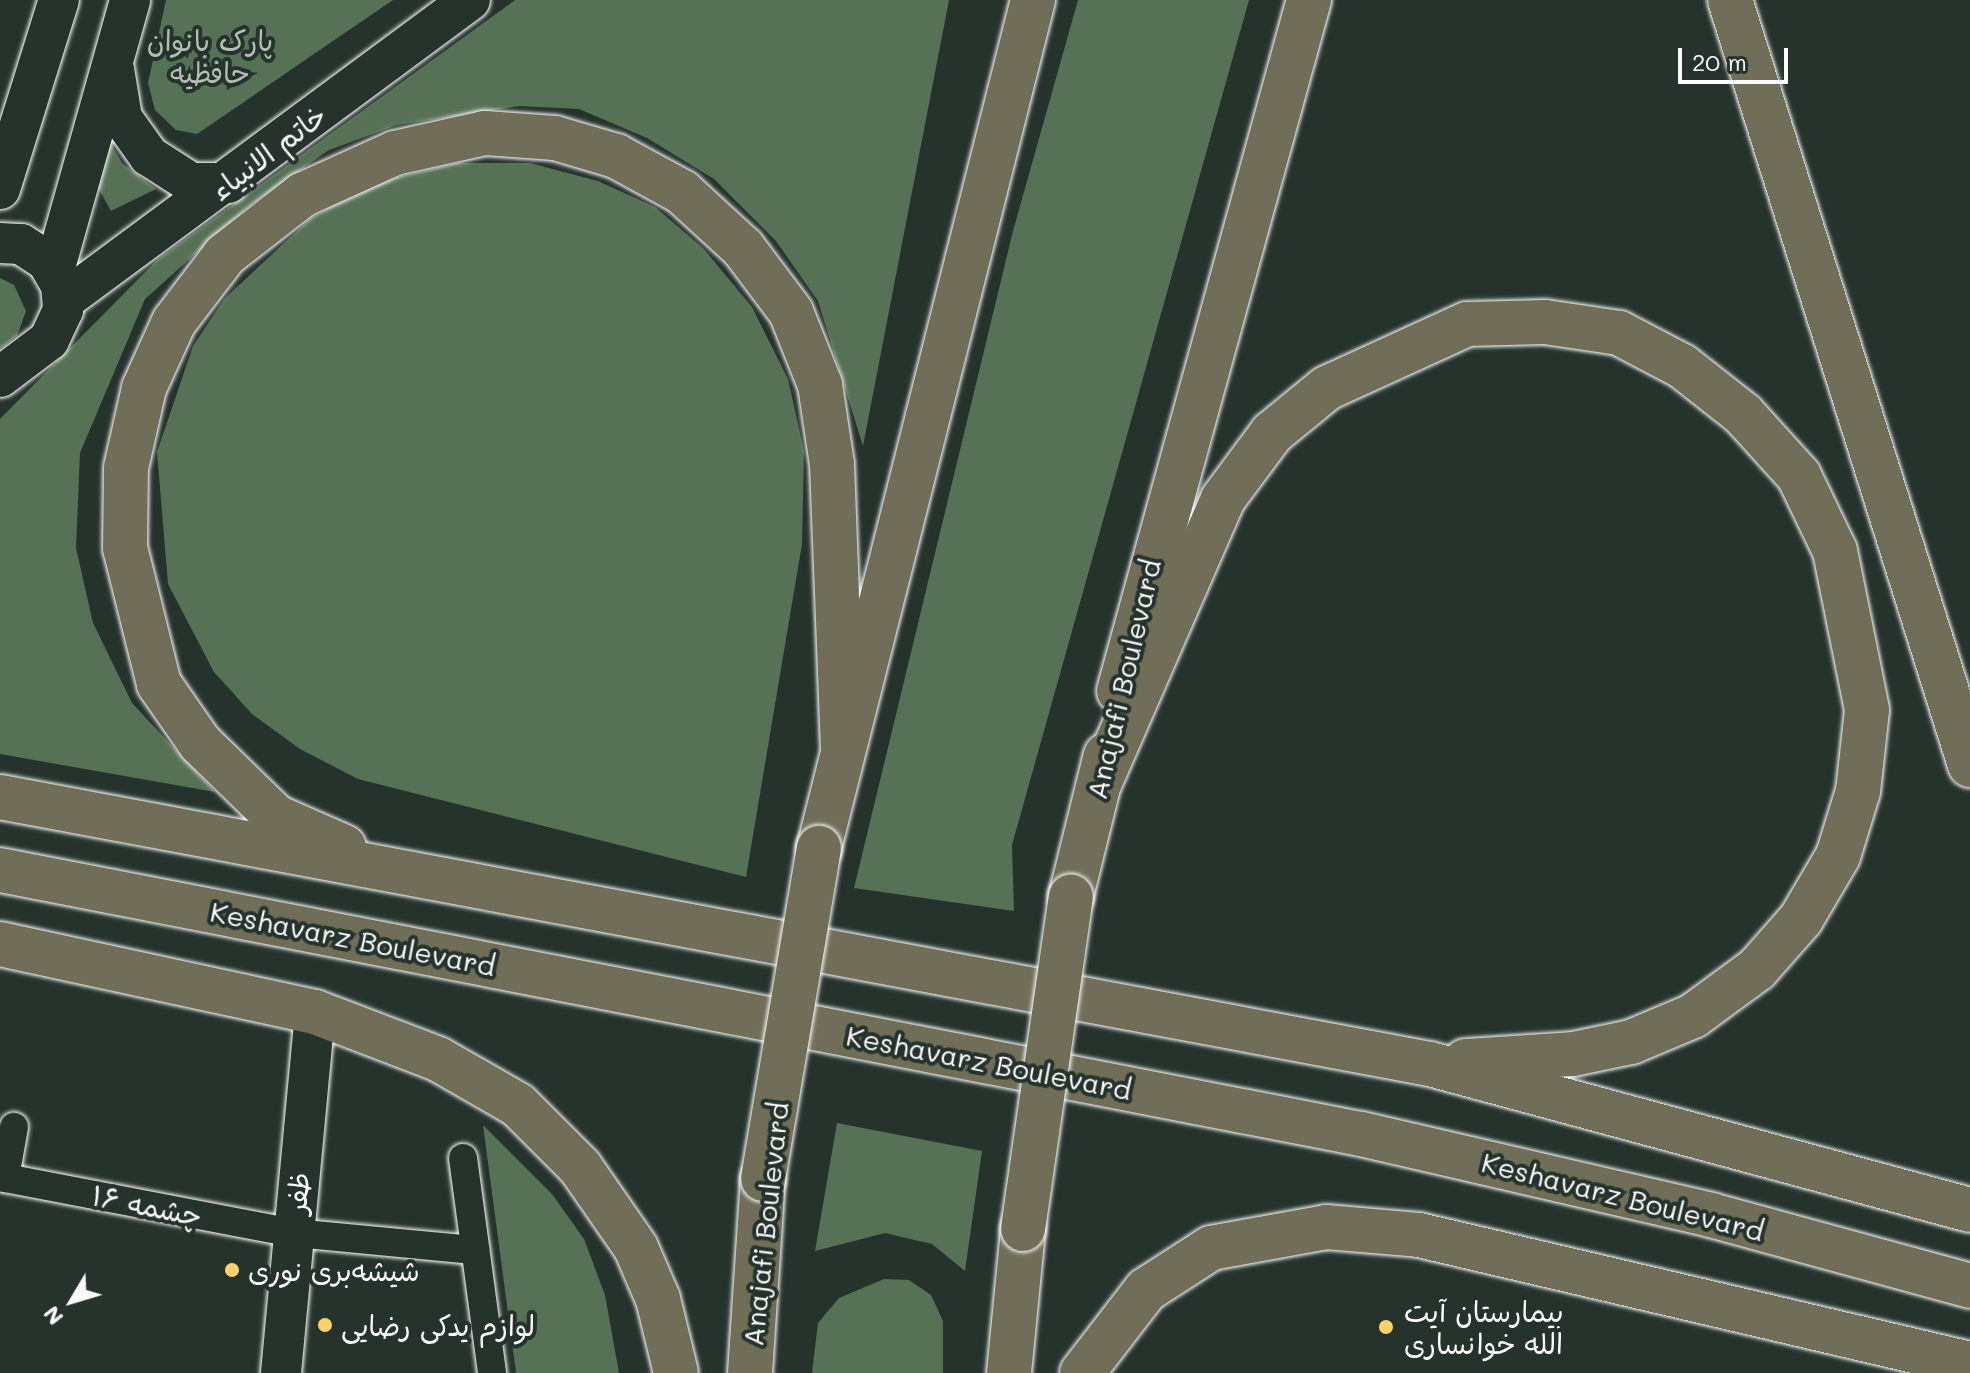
<!DOCTYPE html>
<meta charset="utf-8">
<style>
body{margin:0}
#map{position:relative;width:1970px;height:1373px;overflow:hidden;background:#26332d;font-family:Mali,"Playpen Sans Arabic",sans-serif}
div>[style]{position:absolute}
.green>*{inset:0;background:#577157}
.roads{filter:drop-shadow(0 0 2px #fff) drop-shadow(0 0 2px #fff)}
.street>*{height:28px;margin:-14px;padding:0 14px;transform-origin:14px;border-radius:14px;background:#26332d}
.secondary>*{height:40px;margin:-20px;padding:0 20px;transform-origin:20px;border-radius:20px;background:#26332d}
.primary>*{height:44px;margin:-22px;padding:0 22px;transform-origin:22px;border-radius:22px;background:#706e59}
.bridges{filter:drop-shadow(0 0 2px #fff) drop-shadow(0 0 2px #fff)}
.primary-bridge>*{height:44px;margin:-22px;padding:0 22px;transform-origin:22px;border-radius:22px;background:#706e59}
.dots>*{width:22px;height:22px;translate:-50% -50%;box-sizing:border-box;border:4px solid #26332d;border-radius:50%}
span{translate:-50% -50%;white-space:nowrap;text-align:center;line-height:1.15;-webkit-text-stroke:8px #26332d;paint-order:stroke}
.park-label{font-size:28px;color:#b3bfb3}
.street-label{font-size:28px;color:#fff}
.poi-label{font-size:28px;color:#fff}
.left{translate:0 -50%;text-align:left}
.north{position:absolute;left:32px;top:1261px;width:80px;height:80px;-webkit-text-stroke:6px #26332d;paint-order:stroke;rotate:232deg;font-size:22px;font-weight:700;line-height:32px;text-align:center;color:#fff}
.north::after{content:'';display:block;margin:auto;width:28px;height:36px;background:#fff;clip-path:polygon(50% 0,100% 100%,50% 72%,0 100%)}
.scale{position:absolute;left:1678px;top:48px;width:110px;height:36px;box-sizing:border-box;border:4px solid #fff;border-top:0;padding-left:10px;font-size:24px;line-height:28px;white-space:nowrap;color:#fff;-webkit-text-stroke:6px #26332d;paint-order:stroke}
</style>
<div id="map">
<div class="green">
<div style="clip-path:polygon(166px 0,393px 0,197px 134px,176px 130px,155px 110px,148px 83px)"></div>
<div style="clip-path:polygon(515px 0,949px 0,863px 446px,818px 301px,776px 241px,714px 179px,647px 138px,579px 109px,519px 106px,397px 125px,329px 150px,249px 206px,145px 299px,80px 453px,76px 548px,93px 623px,132px 703px,215px 792px,0 754px,0 419px,158px 259px)"></div>
<div style="clip-path:polygon(1078px 0,1249px 0,1012px 845px,1014px 911px,854px 888px,1013px 231px)"></div>
<div style="clip-path:polygon(110px 142px,122px 163px,156px 189px,111px 211px,96px 184px)"></div>
<div style="clip-path:polygon(458px 163px,530px 163px,598px 181px,655px 207px,703px 248px,752px 307px,788px 379px,804px 451px,802px 544px,746px 877px,358px 779px,300px 749px,252px 714px,214px 672px,168px 584px,157px 452px,193px 346px,225px 298px,311px 218px,373px 183px)"></div>
<div style="clip-path:polygon(0 278px,14px 285px,26px 311px,17px 336px,0 349px)"></div>
<div style="clip-path:polygon(837px 1123px,982px 1151px,965px 1271px,932px 1244px,885px 1233px,815px 1251px)"></div>
<div style="clip-path:polygon(483px 1125px,552px 1194px,584px 1239px,605px 1295px,619px 1373px,516px 1373px)"></div>
<div style="clip-path:polygon(884px 1279px,909px 1280px,931px 1295px,943px 1321px,943px 1373px,812px 1373px,818px 1323px,839px 1298px)"></div>
</div>
<div class="roads">
<div class="street">
<div style="left:463px;top:1158px;width:217px;rotate:82.3deg"></div>
<div style="left:0;top:1177px;width:299px;rotate:10.8deg"></div>
<div style="left:294px;top:1233px;width:182px;rotate:5.4deg"></div>
<div style="left:5px;top:1178px;width:52px;rotate:-80deg"></div>
</div>
<div class="secondary">
<div style="left:114px;top:69px;width:50px;rotate:80.7deg"></div>
<div style="left:122px;top:118px;width:47px;rotate:54.6deg"></div>
<div style="left:149px;top:156px;width:50px;rotate:32.7deg"></div>
<div style="left:191px;top:183px;width:37px"></div>
<div style="left:0;top:189px;width:198px;rotate:-72.7deg"></div>
<div style="left:0;top:243px;width:21px;rotate:3deg"></div>
<div style="left:21px;top:244px;width:31px;rotate:33deg"></div>
<div style="left:47px;top:261px;width:28px;rotate:60deg"></div>
<div style="left:61px;top:285px;width:25px;rotate:85deg"></div>
<div style="left:63px;top:310px;width:33px;rotate:115deg"></div>
<div style="left:49px;top:340px;width:61px;rotate:142.9deg"></div>
<div style="left:54px;top:271px;width:281px;rotate:-74.3deg"></div>
<div style="left:63px;top:301px;width:506px;rotate:-36.49deg"></div>
<div style="left:281px;top:1373px;width:363px;rotate:-84.6deg"></div>
</div>
<div class="primary">
<div style="left:1730px;top:0;width:802px;rotate:72.58deg"></div>
<div style="left:1119px;top:691px;width:717px;rotate:-74.63deg"></div>
<div style="left:1100px;top:782px;width:309px;rotate:-66.5deg"></div>
<div style="left:1223px;top:499px;width:82px;rotate:-53.4deg"></div>
<div style="left:1272px;top:433px;width:71px;rotate:-39.3deg"></div>
<div style="left:1327px;top:388px;width:154px;rotate:-24.6deg"></div>
<div style="left:1467px;top:324px;width:78px;rotate:-1.5deg"></div>
<div style="left:1545px;top:322px;width:75px;rotate:8.5deg"></div>
<div style="left:1619px;top:333px;width:71px;rotate:27.6deg"></div>
<div style="left:1682px;top:366px;width:78px;rotate:38.2deg"></div>
<div style="left:1743px;top:414px;width:84px;rotate:47.9deg"></div>
<div style="left:1799px;top:476px;width:83px;rotate:64.4deg"></div>
<div style="left:1835px;top:551px;width:162px;rotate:78.6deg"></div>
<div style="left:1867px;top:710px;width:81px;rotate:96.3deg"></div>
<div style="left:1858px;top:791px;width:68px;rotate:107.1deg"></div>
<div style="left:1838px;top:856px;width:73px;rotate:120.4deg"></div>
<div style="left:1801px;top:919px;width:67px;rotate:131.3deg"></div>
<div style="left:1757px;top:969px;width:79px;rotate:143.7deg"></div>
<div style="left:1693px;top:1016px;width:67px;rotate:157.2deg"></div>
<div style="left:1631px;top:1042px;width:59px;rotate:168.3deg"></div>
<div style="left:1573px;top:1054px;width:108px;rotate:176.3deg"></div>
<div style="left:0;top:797px;width:1455px;rotate:10.58deg"></div>
<div style="left:1430px;top:1064px;width:559px;rotate:15.13deg"></div>
<div style="left:344px;top:847px;width:74px;rotate:-156.2deg"></div>
<div style="left:276px;top:817px;width:106px;rotate:-135.8deg"></div>
<div style="left:200px;top:743px;width:72px;rotate:-124.8deg"></div>
<div style="left:159px;top:684px;width:140px;rotate:-104deg"></div>
<div style="left:125px;top:548px;width:80px;rotate:-89.3deg"></div>
<div style="left:126px;top:468px;width:82px;rotate:-77.3deg"></div>
<div style="left:144px;top:388px;width:72px;rotate:-65.6deg"></div>
<div style="left:174px;top:322px;width:84px;rotate:-52.7deg"></div>
<div style="left:225px;top:255px;width:98px;rotate:-37.9deg"></div>
<div style="left:302px;top:195px;width:102px;rotate:-24.3deg"></div>
<div style="left:395px;top:153px;width:92px;rotate:-12.5deg"></div>
<div style="left:485px;top:133px;width:70px;rotate:4.1deg"></div>
<div style="left:555px;top:138px;width:64px;rotate:16.4deg"></div>
<div style="left:616px;top:156px;width:75px;rotate:28.6deg"></div>
<div style="left:682px;top:192px;width:83px;rotate:42.6deg"></div>
<div style="left:743px;top:248px;width:80px;rotate:53.1deg"></div>
<div style="left:791px;top:312px;width:79px;rotate:68.3deg"></div>
<div style="left:820px;top:385px;width:80px;rotate:81.4deg"></div>
<div style="left:832px;top:464px;width:283px;rotate:87.8deg"></div>
<div style="left:819px;top:848px;width:875px;rotate:-75.84deg"></div>
<div style="left:0;top:870px;width:1386px;rotate:10.98deg"></div>
<div style="left:1361px;top:1134px;width:359px;rotate:13deg"></div>
<div style="left:1711px;top:1215px;width:269px;rotate:15.3deg"></div>
<div style="left:1071px;top:896px;width:145px;rotate:-76.1deg"></div>
<div style="left:0;top:944px;width:322px;rotate:12.2deg"></div>
<div style="left:315px;top:1012px;width:132px;rotate:20.9deg"></div>
<div style="left:438px;top:1059px;width:92px;rotate:29.9deg"></div>
<div style="left:518px;top:1105px;width:88px;rotate:45deg"></div>
<div style="left:580px;top:1167px;width:98px;rotate:55.3deg"></div>
<div style="left:636px;top:1248px;width:56px;rotate:66.7deg"></div>
<div style="left:658px;top:1299px;width:76px;rotate:76.3deg"></div>
<div style="left:750px;top:1373px;width:194px;rotate:-86.2deg"></div>
<div style="left:1009px;top:1373px;width:145px;rotate:-84.4deg"></div>
<div style="left:1082px;top:1373px;width:105px;rotate:-52.4deg"></div>
<div style="left:1146px;top:1290px;width:77px;rotate:-32.9deg"></div>
<div style="left:1211px;top:1248px;width:117px;rotate:-10.3deg"></div>
<div style="left:1326px;top:1227px;width:93px;rotate:4.9deg"></div>
<div style="left:1419px;top:1235px;width:566px;rotate:13.18deg"></div>
</div>
</div>
<div class="bridges">
<div class="primary-bridge">
<div style="left:763px;top:1179px;width:336px;rotate:-80.4deg"></div>
<div style="left:1023px;top:1229px;width:336px;rotate:-81.8deg"></div>
</div>
</div>
<div class="dots">
<div style="left:232px;top:1270px;background:#ffd166"></div>
<div style="left:325px;top:1325px;background:#ffd166"></div>
<div style="left:1386px;top:1327px;background:#ffd166"></div>
</div>
<div class="park-label">
<span style="left:210px;top:56px">پارک بانوان<br>حافظیه</span>
</div>
<div class="street-label">
<span style="left:268px;top:152px;rotate:-37deg">خاتم الانبیاء</span>
<span style="left:1123px;top:679px;rotate:-77deg">Anajafi Boulevard</span>
<span style="left:353px;top:938px;rotate:11deg">Keshavarz Boulevard</span>
<span style="left:989px;top:1062px;rotate:11deg">Keshavarz Boulevard</span>
<span style="left:297px;top:1193px;rotate:-85deg">ظفر</span>
<span style="left:1623px;top:1196px;rotate:14deg">Keshavarz Boulevard</span>
<span style="left:147px;top:1205px;rotate:11deg">چشمه ۱۶</span>
<span style="left:765px;top:1224px;rotate:-84deg">Anajafi Boulevard</span>
</div>
<div class="poi-label">
<span class="left" style="left:248px;top:1270px">شیشه‌بری نوری</span>
<span class="left" style="left:1404px;top:1327px">بیمارستان آیت<br>الله خوانساری</span>
<span class="left" style="left:341px;top:1325px">لوازم یدکی رضایی</span>
</div>
<div class="north">N</div>
<div class="scale">20 m</div>
</div>
